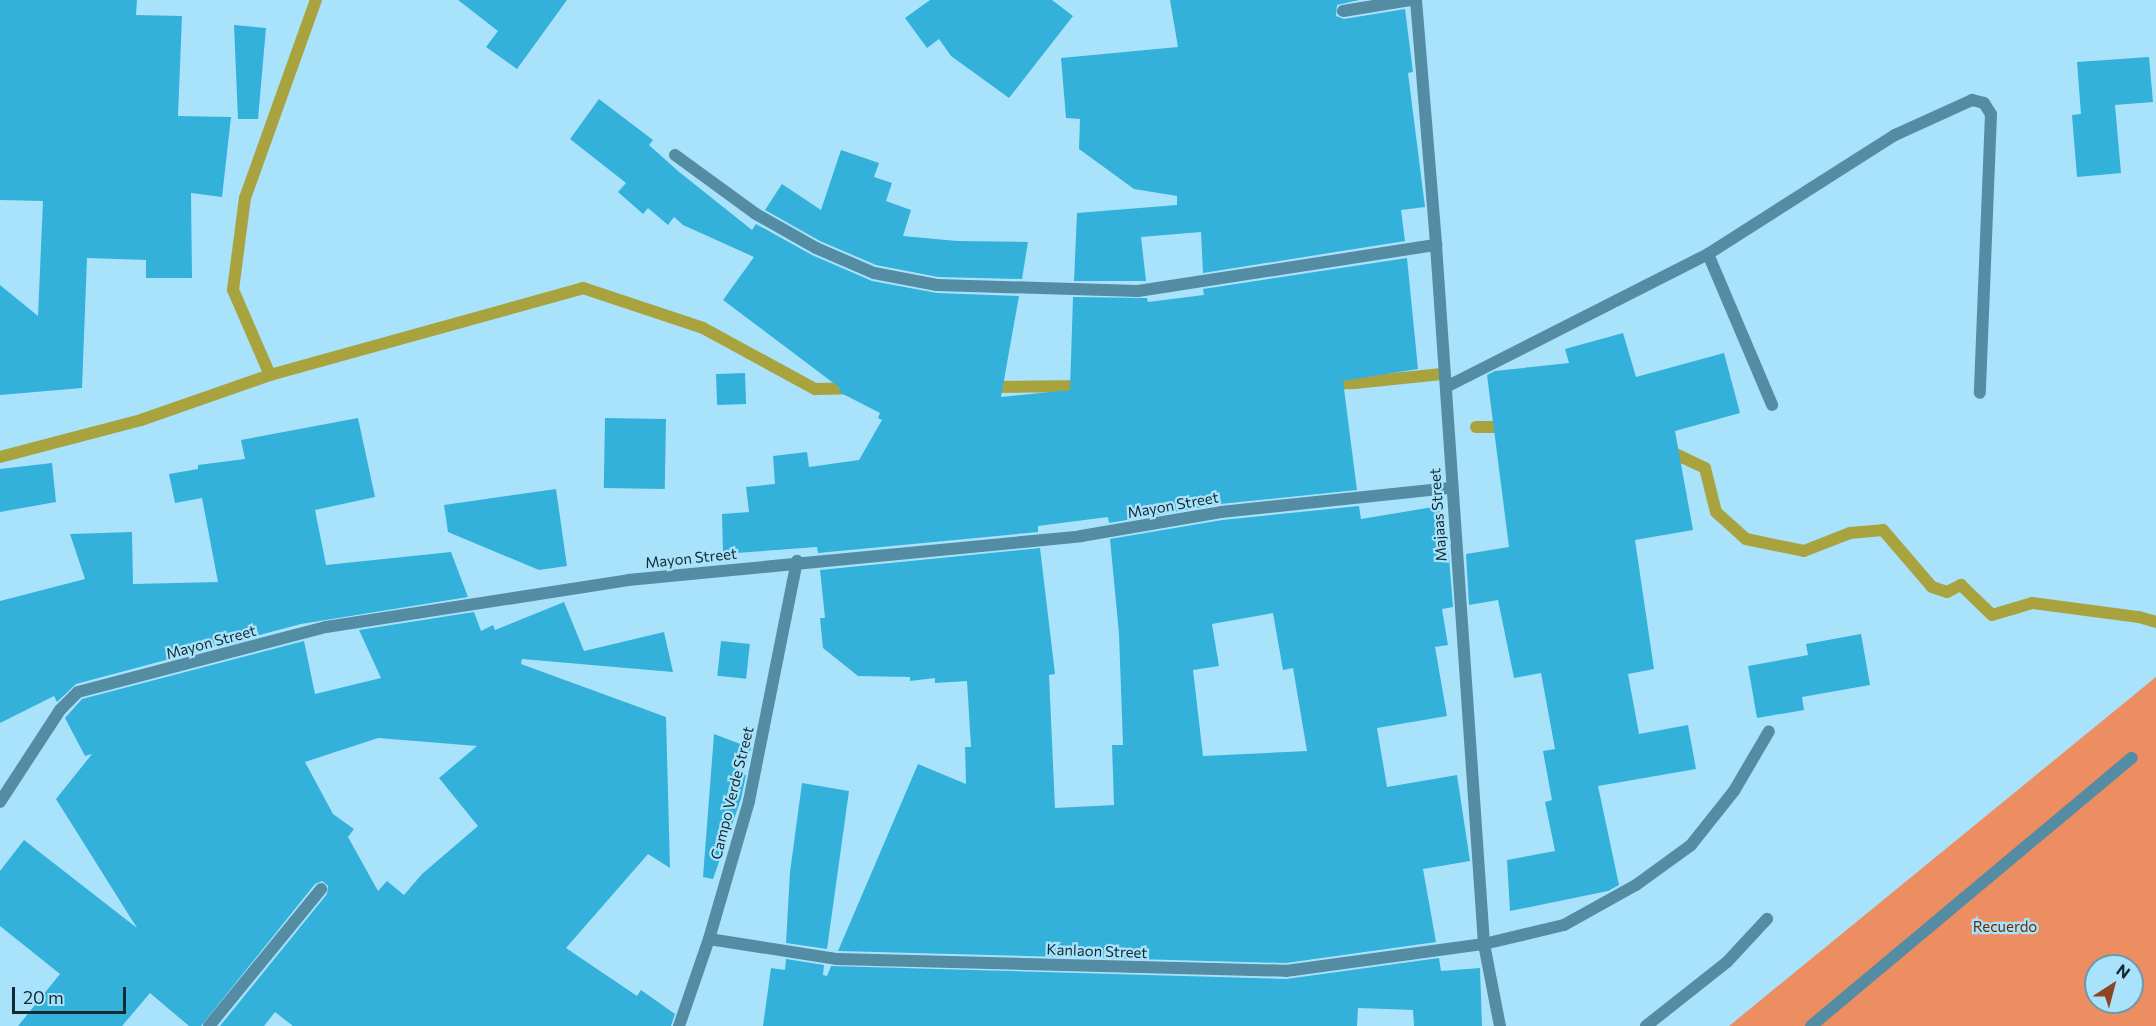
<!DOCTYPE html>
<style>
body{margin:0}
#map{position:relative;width:2156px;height:1026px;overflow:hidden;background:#a9e3fb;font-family:Commissioner,sans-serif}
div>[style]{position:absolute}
.green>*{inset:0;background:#ec8e61}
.stream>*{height:12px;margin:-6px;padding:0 6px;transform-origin:6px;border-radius:6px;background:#a9a33f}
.building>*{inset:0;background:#34b1db;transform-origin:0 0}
.service>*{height:12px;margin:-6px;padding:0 6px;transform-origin:6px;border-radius:6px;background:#548ca3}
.minor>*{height:12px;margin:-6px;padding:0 6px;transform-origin:6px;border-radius:6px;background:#548ca3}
span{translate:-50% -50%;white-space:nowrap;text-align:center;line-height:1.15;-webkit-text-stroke:4.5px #a9e3fb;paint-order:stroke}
.street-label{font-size:15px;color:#122a33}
.park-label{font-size:15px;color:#6e2a00}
.north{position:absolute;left:2084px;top:954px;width:60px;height:60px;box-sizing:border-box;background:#a9e3fb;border:2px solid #6d99ab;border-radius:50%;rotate:36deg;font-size:16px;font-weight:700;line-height:24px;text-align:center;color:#122a33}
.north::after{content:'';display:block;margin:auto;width:21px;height:27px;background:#8d4621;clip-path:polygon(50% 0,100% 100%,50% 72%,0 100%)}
.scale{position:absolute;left:12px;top:987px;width:114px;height:27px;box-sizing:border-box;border:3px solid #122a33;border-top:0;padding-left:8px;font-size:18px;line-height:21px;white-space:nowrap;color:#122a33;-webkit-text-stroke:4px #a9e3fb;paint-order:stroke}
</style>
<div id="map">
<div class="green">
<div style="clip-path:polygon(evenodd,2156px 677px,2156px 1026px,1729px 1026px,2156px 677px,2096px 966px,2132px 966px,2132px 1002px,2096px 1002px,2096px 966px)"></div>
</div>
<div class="stream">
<div style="left:270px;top:375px;width:325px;rotate:-15.5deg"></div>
<div style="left:583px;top:288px;width:126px;rotate:18.4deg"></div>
<div style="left:703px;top:328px;width:128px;rotate:28.6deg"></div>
<div style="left:815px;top:389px;width:39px;rotate:-1deg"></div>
<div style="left:1327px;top:384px;width:28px;rotate:-2deg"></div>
<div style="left:1355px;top:383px;width:87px;rotate:-5.9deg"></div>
<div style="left:988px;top:387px;width:97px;rotate:-0.6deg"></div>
<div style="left:1476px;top:427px;width:32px"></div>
<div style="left:1665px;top:449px;width:44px;rotate:25.4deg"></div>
<div style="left:1705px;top:468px;width:45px;rotate:76deg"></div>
<div style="left:1716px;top:512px;width:40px;rotate:42deg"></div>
<div style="left:1746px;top:539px;width:59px;rotate:11.7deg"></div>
<div style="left:1804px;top:551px;width:49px;rotate:-21.4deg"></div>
<div style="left:1850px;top:533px;width:33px;rotate:-5deg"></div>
<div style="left:1883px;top:530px;width:75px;rotate:49.3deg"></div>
<div style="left:1932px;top:587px;width:16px;rotate:18deg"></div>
<div style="left:1947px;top:592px;width:16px;rotate:-27deg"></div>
<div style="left:1961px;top:585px;width:43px;rotate:44.1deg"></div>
<div style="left:1992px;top:615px;width:42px;rotate:-16.7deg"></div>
<div style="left:2032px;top:603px;width:108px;rotate:7.5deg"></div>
<div style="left:2139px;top:617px;width:18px;rotate:16deg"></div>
<div style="left:0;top:457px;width:146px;rotate:-14.7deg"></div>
<div style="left:141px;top:420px;width:137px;rotate:-19.2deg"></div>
<div style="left:270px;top:375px;width:93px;rotate:-113.5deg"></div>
<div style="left:233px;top:290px;width:93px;rotate:-82.6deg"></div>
<div style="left:245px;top:198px;width:210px;rotate:-70.3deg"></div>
</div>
<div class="building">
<div style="clip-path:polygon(0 0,137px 0,136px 15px,182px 16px,178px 116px,231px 117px,222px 197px,191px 193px,192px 278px,146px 278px,146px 260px,87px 258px,82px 388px,0 395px,0 285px,38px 316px,43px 201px,0 200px)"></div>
<div style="clip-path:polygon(458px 0,567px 0,517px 69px,486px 47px,498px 31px)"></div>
<div style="clip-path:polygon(930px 0,1052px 0,1073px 16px,1009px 98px,951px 56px,939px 39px,927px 48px,905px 18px)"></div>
<div style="clip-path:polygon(1170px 0,1359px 0,1337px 5px,1336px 16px,1344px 19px,1405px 9px,1413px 72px,1408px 73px,1425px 207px,1401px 210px,1405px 241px,1203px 273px,1201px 232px,1141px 237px,1146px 281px,1074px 281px,1077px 213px,1177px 205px,1177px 196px,1134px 189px,1079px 149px,1080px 119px,1066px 118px,1061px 58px,1178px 47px)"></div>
<div style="clip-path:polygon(234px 25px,266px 28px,258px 119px,238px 119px)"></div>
<div style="clip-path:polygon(2149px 57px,2153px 102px,2115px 105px,2121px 173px,2077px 177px,2072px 115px,2081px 114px,2077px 62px)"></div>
<div style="clip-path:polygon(599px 99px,653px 140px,649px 145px,678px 171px,752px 230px,756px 224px,812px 255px,872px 281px,937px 293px,1019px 296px,1001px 397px,1070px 390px,1073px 297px,1147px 298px,1148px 302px,1204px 295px,1203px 289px,1407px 258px,1418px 369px,1343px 381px,1357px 490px,1220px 504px,1109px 523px,1108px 517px,1038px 526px,1038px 532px,818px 553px,817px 547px,723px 554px,722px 514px,749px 512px,746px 487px,775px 484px,773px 456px,807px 452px,809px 467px,859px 460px,882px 420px,878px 418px,880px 413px,839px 392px,840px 388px,723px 300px,754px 257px,683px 225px,674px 217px,668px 225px,648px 208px,643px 214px,618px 192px,626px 183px,570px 139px)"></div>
<div style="clip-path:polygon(841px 150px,879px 163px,874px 177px,892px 183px,886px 201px,911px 210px,903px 236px,957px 241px,1028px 242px,1022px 279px,938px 277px,876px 265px,820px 241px,765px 210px,782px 184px,821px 210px)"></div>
<div style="clip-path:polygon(1623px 333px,1636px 377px,1724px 353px,1740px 413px,1675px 431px,1693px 530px,1635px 540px,1654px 669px,1628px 674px,1639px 734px,1688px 725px,1696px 769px,1598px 786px,1619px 885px,1608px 891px,1510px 911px,1507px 860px,1555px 851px,1545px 802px,1552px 800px,1543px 751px,1555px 749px,1541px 673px,1514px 678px,1498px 600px,1469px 605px,1466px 554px,1509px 547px,1487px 375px,1495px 371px,1569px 363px,1565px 349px)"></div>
<div style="left:745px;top:373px;width:31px;height:29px;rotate:88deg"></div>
<div style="clip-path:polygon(358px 418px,375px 497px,315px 510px,326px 565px,451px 552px,468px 597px,301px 624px,76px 684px,57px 702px,54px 696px,0 723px,0 601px,85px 579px,70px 534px,132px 532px,133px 584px,218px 582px,202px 498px,175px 503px,169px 474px,198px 469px,198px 465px,245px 459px,241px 440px)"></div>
<div style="left:605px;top:418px;width:61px;height:70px;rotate:1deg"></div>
<div style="clip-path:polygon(52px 463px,56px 502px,0 512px,0 469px)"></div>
<div style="clip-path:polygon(556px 489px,567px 566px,539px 570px,448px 532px,444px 505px)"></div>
<div style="clip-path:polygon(evenodd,1359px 506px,1361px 519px,1439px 506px,1449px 557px,1453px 607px,1442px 609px,1448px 645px,1435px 647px,1447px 716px,1377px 728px,1387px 787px,1457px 775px,1470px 861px,1423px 869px,1436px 942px,1286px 963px,838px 951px,918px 764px,966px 784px,965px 747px,971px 747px,967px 681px,935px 683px,935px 678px,910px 681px,910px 677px,858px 676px,823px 648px,820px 618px,825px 618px,820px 570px,1040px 548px,1055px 674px,1049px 675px,1055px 808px,1114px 805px,1112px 745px,1123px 745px,1119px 634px,1110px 539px,1222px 520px,1359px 506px,1273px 613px,1283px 670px,1293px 668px,1307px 751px,1203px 756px,1193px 670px,1219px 666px,1212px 624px,1273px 613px)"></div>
<div style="clip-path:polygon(evenodd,564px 602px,584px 651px,664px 632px,673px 672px,522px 659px,521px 664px,666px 717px,670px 868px,648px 854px,566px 948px,637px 996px,641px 990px,675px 1014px,671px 1026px,293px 1026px,275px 1012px,264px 1026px,220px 1026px,327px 894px,328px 886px,322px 881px,315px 884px,201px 1026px,189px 1026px,150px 993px,122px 1026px,18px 1026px,60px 974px,0 926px,0 871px,24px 840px,137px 928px,56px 799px,92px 754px,85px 756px,65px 718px,82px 699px,304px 641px,315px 694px,381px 678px,359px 630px,474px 612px,481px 631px,493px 625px,495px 630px,564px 602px,378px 738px,477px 746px,439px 778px,478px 826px,422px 874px,404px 895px,387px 881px,378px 891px,348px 837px,354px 829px,333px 814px,305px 762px,378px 738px)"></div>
<div style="clip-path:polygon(1861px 634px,1870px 685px,1802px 697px,1804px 710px,1757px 718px,1748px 666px,1808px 655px,1806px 644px)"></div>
<div style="left:721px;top:641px;width:29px;height:35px;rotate:6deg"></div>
<div style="clip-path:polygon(714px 734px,751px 748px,743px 774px,746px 775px,741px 799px,713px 879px,703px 877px)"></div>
<div style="clip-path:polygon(802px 783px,849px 791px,827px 949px,786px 943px,790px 872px)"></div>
<div style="clip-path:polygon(1439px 958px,1441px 971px,1480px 968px,1482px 1026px,1414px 1026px,1413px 1010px,1358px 1008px,1357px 1026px,763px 1026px,771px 968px,785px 970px,786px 959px,824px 965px,823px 975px,827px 976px,831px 966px,1286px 979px)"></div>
</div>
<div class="service">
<div style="left:1343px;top:11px;width:68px;rotate:-9.3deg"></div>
<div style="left:675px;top:155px;width:100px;rotate:36.1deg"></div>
<div style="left:756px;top:214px;width:69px;rotate:29.5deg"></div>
<div style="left:816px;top:248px;width:63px;rotate:23.3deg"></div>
<div style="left:874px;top:273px;width:64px;rotate:10.8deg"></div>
<div style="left:937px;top:285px;width:201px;rotate:1.7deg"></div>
<div style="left:1138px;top:291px;width:302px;rotate:-8.8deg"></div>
<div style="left:1708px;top:254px;width:164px;rotate:67deg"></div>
<div style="left:1446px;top:387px;width:294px;rotate:-26.9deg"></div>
<div style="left:1708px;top:254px;width:222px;rotate:-32.5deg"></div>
<div style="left:1895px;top:135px;width:85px;rotate:-24.4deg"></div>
<div style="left:1972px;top:100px;width:12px;rotate:14deg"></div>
<div style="left:1984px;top:103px;width:13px;rotate:58deg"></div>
<div style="left:1991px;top:114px;width:279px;rotate:92.3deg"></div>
<div style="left:1484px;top:944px;width:82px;rotate:-13.4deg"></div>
<div style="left:1564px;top:925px;width:82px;rotate:-29.1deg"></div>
<div style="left:1636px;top:885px;width:68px;rotate:-36deg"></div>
<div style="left:1691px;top:845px;width:69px;rotate:-51.5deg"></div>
<div style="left:1734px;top:791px;width:69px;rotate:-59.7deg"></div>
<div style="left:1646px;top:1026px;width:103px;rotate:-38.3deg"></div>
<div style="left:1727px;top:962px;width:59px;rotate:-47.1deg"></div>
<div style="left:1811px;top:1026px;width:418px;rotate:-39.9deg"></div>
</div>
<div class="minor">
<div style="left:1416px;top:0;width:246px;rotate:85.3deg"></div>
<div style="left:1436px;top:245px;width:701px;rotate:86.07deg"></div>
<div style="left:1484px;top:944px;width:84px;rotate:79deg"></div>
<div style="left:0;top:802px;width:110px;rotate:-56.9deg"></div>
<div style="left:60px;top:710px;width:25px;rotate:-45deg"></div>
<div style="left:78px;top:692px;width:256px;rotate:-14.7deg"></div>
<div style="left:326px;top:627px;width:306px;rotate:-8.8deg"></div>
<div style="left:628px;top:580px;width:455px;rotate:-5.5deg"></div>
<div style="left:1081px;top:536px;width:142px;rotate:-9.7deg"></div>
<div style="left:1221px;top:512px;width:231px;rotate:-6deg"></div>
<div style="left:709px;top:939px;width:130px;rotate:8.9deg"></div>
<div style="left:837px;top:959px;width:449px;rotate:1.5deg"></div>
<div style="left:1286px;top:971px;width:200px;rotate:-7.8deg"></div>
<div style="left:209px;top:1026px;width:177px;rotate:-50.7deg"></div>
<div style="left:679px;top:1026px;width:92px;rotate:-71deg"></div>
<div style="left:709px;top:939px;width:144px;rotate:-73.8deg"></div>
<div style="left:749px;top:801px;width:245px;rotate:-78.7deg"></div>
</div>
<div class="street-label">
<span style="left:1173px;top:505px;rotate:-10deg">Mayon Street</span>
<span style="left:1438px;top:515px;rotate:-94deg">Majaas Street</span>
<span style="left:691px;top:558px;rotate:-6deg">Mayon Street</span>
<span style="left:211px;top:642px;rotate:-15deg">Mayon Street</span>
<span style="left:732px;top:793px;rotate:-76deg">Campo Verde Street</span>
<span style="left:1097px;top:951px;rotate:2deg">Kanlaon Street</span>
</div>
<div class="park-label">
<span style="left:2005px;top:927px">Recuerdo</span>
</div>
<div class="north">N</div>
<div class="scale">20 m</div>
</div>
